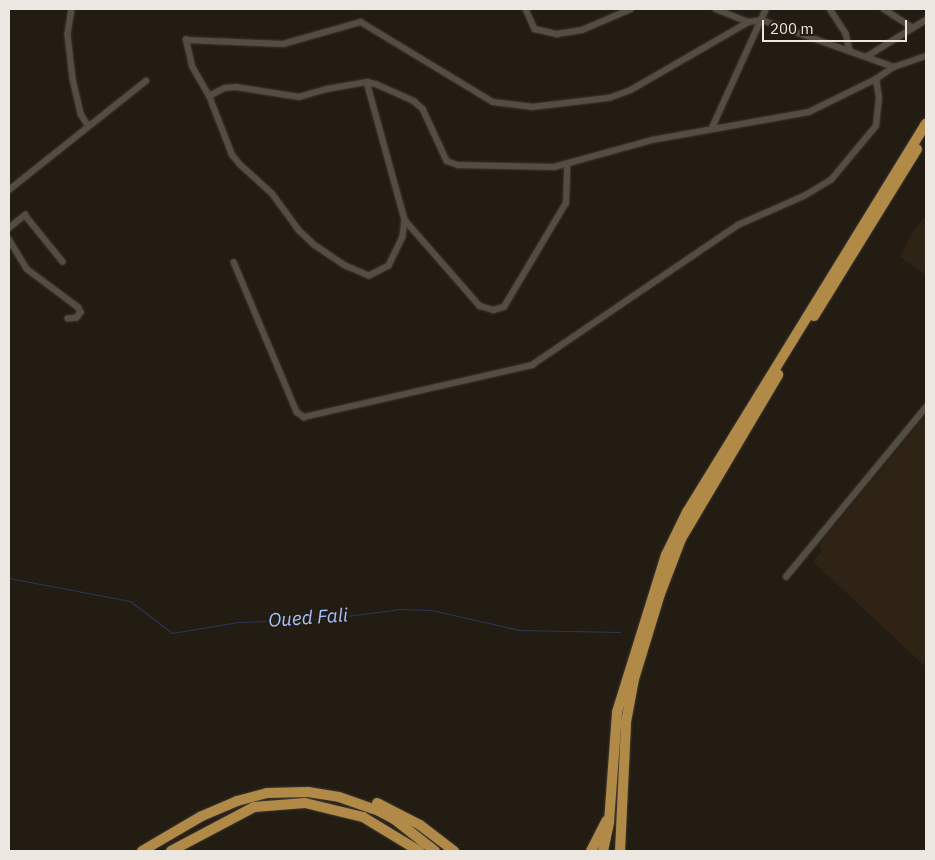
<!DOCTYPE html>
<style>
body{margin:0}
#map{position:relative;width:935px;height:860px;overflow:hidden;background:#231c12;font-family:"IBM Plex Sans",sans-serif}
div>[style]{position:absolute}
.built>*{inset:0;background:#2e2314}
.stream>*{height:1px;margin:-0.5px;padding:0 0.5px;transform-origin:0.5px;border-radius:0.5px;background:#283a59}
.roads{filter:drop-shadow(0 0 1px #3d3833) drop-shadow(0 0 1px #3d3833)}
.street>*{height:5.5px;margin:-2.75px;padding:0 2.75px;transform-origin:2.75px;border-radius:2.75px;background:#544d42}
.highway>*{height:10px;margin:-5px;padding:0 5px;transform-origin:5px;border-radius:5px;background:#b08a46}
span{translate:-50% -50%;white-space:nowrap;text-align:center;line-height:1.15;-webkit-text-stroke:5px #231c12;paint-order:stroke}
.water-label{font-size:19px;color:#a2c2fc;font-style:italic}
.frame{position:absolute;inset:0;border:10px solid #ece7e1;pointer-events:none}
.scale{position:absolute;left:762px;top:20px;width:145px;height:22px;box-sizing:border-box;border:2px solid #ece7e1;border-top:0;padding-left:6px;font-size:15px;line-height:18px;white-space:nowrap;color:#ece7e1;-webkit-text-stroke:4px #231c12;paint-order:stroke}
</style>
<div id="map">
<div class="built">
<div style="clip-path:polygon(926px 215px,926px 275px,900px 257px,911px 235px)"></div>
<div style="clip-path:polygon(926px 415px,926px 667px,813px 562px,822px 550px,819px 545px)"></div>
</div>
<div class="stream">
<div style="left:9px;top:578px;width:123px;rotate:10.8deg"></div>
<div style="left:130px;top:601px;width:53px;rotate:37.3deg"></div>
<div style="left:172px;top:633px;width:67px;rotate:-9.5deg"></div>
<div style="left:238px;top:622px;width:86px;rotate:-2deg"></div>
<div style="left:324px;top:619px;width:77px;rotate:-7.5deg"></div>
<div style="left:400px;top:609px;width:31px;rotate:2deg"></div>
<div style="left:431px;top:610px;width:90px;rotate:12.8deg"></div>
<div style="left:519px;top:630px;width:101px;rotate:1.1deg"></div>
</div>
<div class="roads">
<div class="street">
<div style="left:72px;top:9px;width:26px;rotate:99deg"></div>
<div style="left:68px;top:35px;width:44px;rotate:83.5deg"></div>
<div style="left:73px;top:79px;width:36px;rotate:77deg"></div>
<div style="left:81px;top:114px;width:13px;rotate:58deg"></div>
<div style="left:526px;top:9px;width:22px;rotate:66deg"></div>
<div style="left:535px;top:29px;width:23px;rotate:13deg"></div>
<div style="left:557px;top:34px;width:25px;rotate:-9deg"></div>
<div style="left:582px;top:30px;width:53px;rotate:-23.2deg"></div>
<div style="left:716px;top:9px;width:35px;rotate:22deg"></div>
<div style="left:749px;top:22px;width:13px;rotate:-9deg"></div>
<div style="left:762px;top:20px;width:140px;rotate:19.6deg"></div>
<div style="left:830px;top:9px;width:30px;rotate:57deg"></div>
<div style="left:846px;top:34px;width:16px;rotate:76deg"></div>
<div style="left:884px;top:9px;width:35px;rotate:33deg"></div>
<div style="left:866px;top:57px;width:70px;rotate:-31.7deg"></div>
<div style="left:367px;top:82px;width:143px;rotate:74.6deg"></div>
<div style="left:405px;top:220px;width:17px;rotate:97deg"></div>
<div style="left:403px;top:237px;width:32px;rotate:116deg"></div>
<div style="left:389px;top:266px;width:22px;rotate:153deg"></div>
<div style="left:369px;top:276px;width:26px;rotate:-157deg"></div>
<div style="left:345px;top:266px;width:37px;rotate:-146deg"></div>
<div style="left:314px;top:245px;width:21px;rotate:-137deg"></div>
<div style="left:299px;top:231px;width:46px;rotate:-126.1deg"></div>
<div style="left:272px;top:194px;width:43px;rotate:-137.8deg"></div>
<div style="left:240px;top:165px;width:13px;rotate:-129deg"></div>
<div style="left:232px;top:155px;width:63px;rotate:-111.3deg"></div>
<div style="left:209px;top:96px;width:18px;rotate:-27deg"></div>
<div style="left:225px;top:88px;width:11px;rotate:-5deg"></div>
<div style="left:236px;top:87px;width:64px;rotate:9deg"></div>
<div style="left:299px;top:97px;width:29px;rotate:-16deg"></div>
<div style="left:327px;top:89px;width:41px;rotate:-9.9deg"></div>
<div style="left:367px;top:82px;width:9px;rotate:13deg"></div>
<div style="left:376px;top:84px;width:42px;rotate:24.1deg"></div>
<div style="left:414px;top:101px;width:12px;rotate:42deg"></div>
<div style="left:423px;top:109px;width:57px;rotate:65.2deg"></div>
<div style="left:447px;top:161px;width:12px;rotate:20deg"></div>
<div style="left:458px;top:165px;width:96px;rotate:1.2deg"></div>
<div style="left:554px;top:167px;width:102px;rotate:-15.4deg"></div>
<div style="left:652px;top:140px;width:159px;rotate:-10.1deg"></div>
<div style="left:809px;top:112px;width:75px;rotate:-26.2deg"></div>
<div style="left:876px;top:79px;width:22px;rotate:-34deg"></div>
<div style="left:894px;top:67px;width:34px;rotate:-19deg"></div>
<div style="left:209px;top:96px;width:34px;rotate:-120deg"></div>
<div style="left:192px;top:66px;width:27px;rotate:-103deg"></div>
<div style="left:186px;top:40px;width:97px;rotate:2.4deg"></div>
<div style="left:283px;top:44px;width:81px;rotate:-15.8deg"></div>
<div style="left:361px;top:22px;width:154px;rotate:31.2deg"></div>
<div style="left:493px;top:102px;width:39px;rotate:7deg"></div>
<div style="left:532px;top:107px;width:78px;rotate:-6.7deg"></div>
<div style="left:609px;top:98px;width:23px;rotate:-20deg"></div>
<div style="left:631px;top:90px;width:136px;rotate:-30deg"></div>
<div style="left:712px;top:128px;width:131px;rotate:-65.6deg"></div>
<div style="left:9px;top:190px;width:175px;rotate:-38.5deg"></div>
<div style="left:405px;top:220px;width:114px;rotate:48.9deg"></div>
<div style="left:480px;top:306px;width:14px;rotate:17deg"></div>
<div style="left:493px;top:310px;width:11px;rotate:-15deg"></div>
<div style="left:504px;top:307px;width:121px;rotate:-59.2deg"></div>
<div style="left:566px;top:203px;width:37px;rotate:-88deg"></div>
<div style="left:9px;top:228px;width:21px;rotate:-39deg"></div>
<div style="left:25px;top:215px;width:60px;rotate:51deg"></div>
<div style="left:9px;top:239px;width:35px;rotate:59deg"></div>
<div style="left:27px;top:269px;width:64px;rotate:36.7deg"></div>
<div style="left:78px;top:307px;width:6px;rotate:59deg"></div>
<div style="left:81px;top:312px;width:7px;rotate:124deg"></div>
<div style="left:77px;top:318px;width:9px;rotate:174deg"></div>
<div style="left:234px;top:262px;width:163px;rotate:67.2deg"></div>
<div style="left:297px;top:412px;width:9px;rotate:36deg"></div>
<div style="left:304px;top:417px;width:234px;rotate:-12.8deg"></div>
<div style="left:532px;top:365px;width:249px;rotate:-34.2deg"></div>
<div style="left:738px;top:225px;width:72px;rotate:-23.7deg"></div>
<div style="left:804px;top:196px;width:31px;rotate:-31deg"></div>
<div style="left:831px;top:180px;width:70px;rotate:-50.2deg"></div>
<div style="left:876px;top:126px;width:28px;rotate:-84deg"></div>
<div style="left:879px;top:98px;width:19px;rotate:-99deg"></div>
<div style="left:786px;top:577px;width:220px;rotate:-50.5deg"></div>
</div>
<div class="highway">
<div style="left:814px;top:316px;width:196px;rotate:-58.3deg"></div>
<div style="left:377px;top:803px;width:48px;rotate:27.1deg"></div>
<div style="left:420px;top:825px;width:43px;rotate:37.4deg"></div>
<div style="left:142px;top:851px;width:69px;rotate:-30.3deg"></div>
<div style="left:202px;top:816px;width:38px;rotate:-23deg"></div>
<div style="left:237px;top:801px;width:31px;rotate:-15deg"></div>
<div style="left:267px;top:793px;width:41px;rotate:-1.4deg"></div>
<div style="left:308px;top:792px;width:31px;rotate:9deg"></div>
<div style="left:339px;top:797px;width:42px;rotate:19.3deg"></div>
<div style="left:379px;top:811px;width:17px;rotate:28deg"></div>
<div style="left:394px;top:819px;width:52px;rotate:38deg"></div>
<div style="left:171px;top:851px;width:94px;rotate:-27.9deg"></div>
<div style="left:254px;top:807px;width:51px;rotate:-4.5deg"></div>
<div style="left:305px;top:803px;width:60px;rotate:13.6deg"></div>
<div style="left:363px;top:817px;width:66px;rotate:31.3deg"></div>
<div style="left:591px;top:851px;width:34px;rotate:-63deg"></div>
<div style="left:603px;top:851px;width:30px;rotate:-78deg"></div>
<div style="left:609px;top:822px;width:110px;rotate:-85.8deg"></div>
<div style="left:617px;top:712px;width:164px;rotate:-72.7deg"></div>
<div style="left:666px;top:555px;width:48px;rotate:-64deg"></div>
<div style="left:687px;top:512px;width:456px;rotate:-58.4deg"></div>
<div style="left:620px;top:851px;width:129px;rotate:-87.3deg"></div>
<div style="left:626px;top:722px;width:44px;rotate:-79.5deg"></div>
<div style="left:634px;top:679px;width:89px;rotate:-73deg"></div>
<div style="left:660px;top:594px;width:59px;rotate:-69.1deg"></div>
<div style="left:681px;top:539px;width:191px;rotate:-59.4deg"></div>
</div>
</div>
<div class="water-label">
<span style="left:308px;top:618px;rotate:-4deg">Oued Fali</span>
</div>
<div class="frame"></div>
<div class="scale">200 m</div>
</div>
